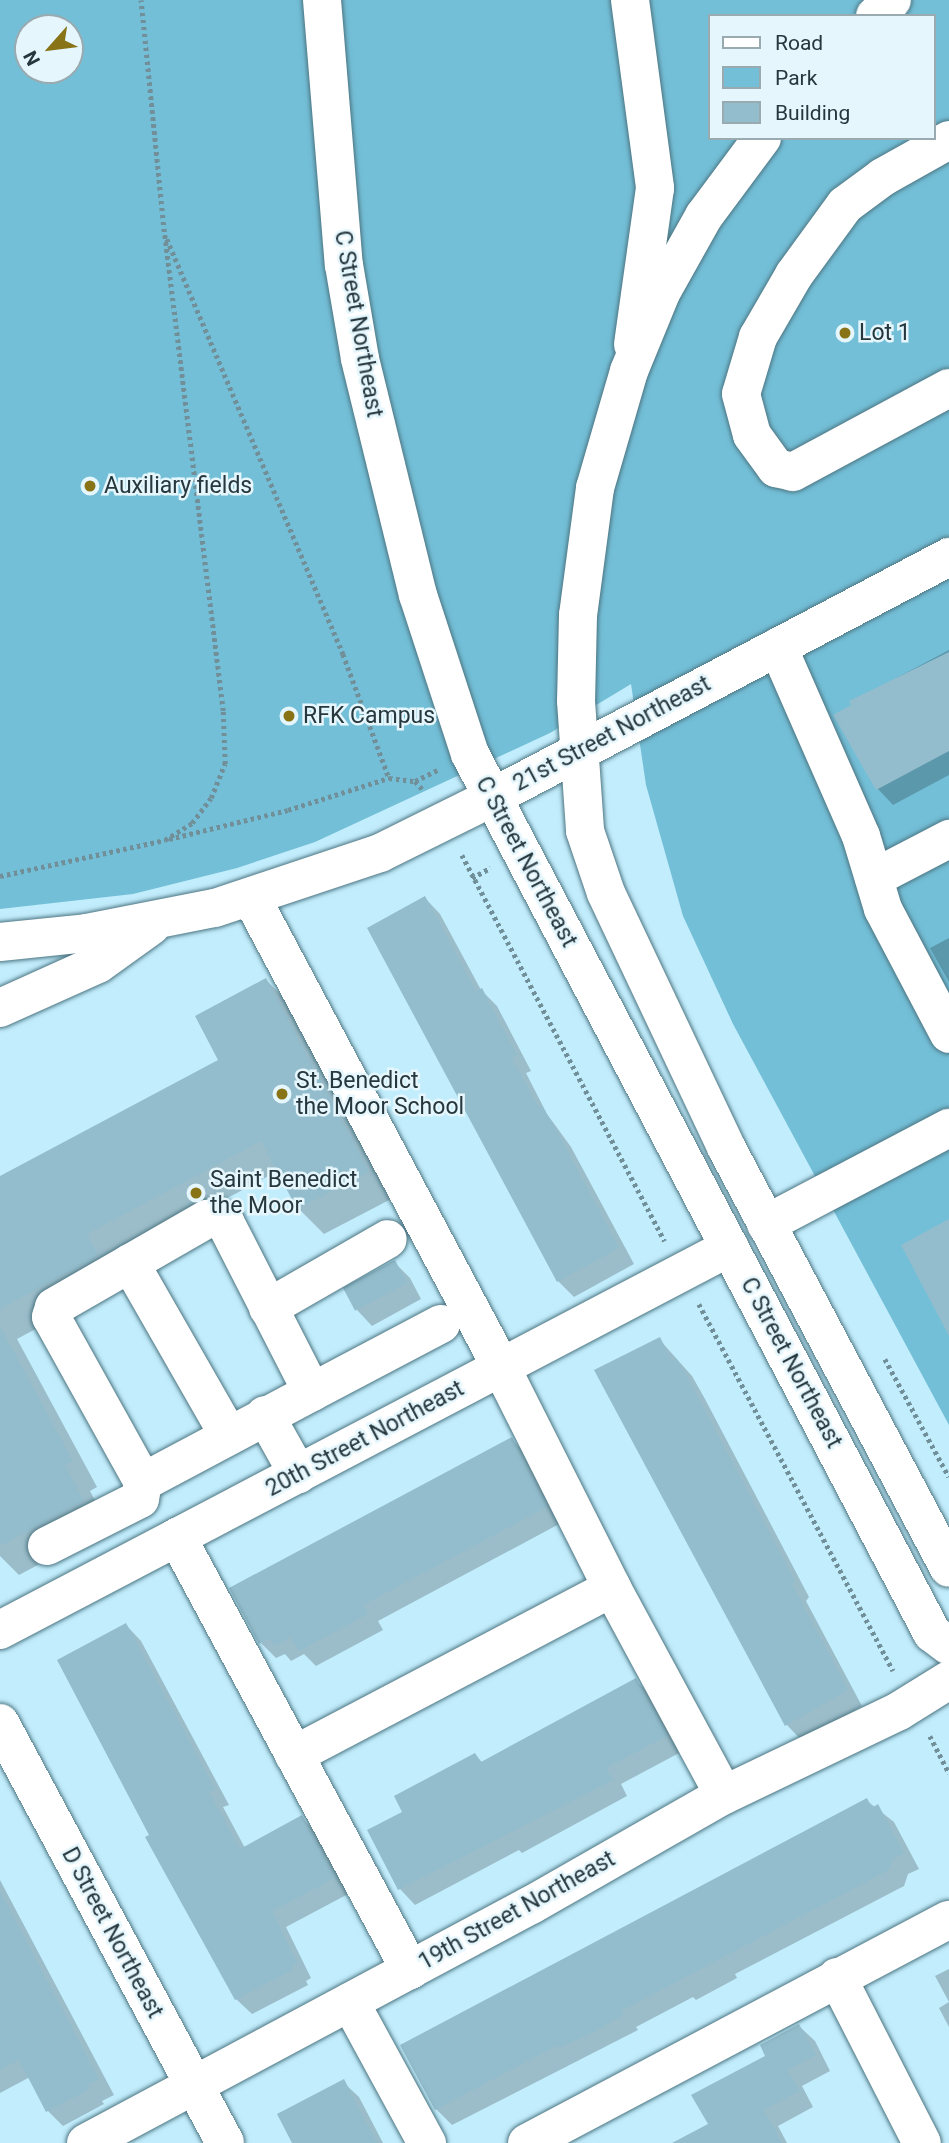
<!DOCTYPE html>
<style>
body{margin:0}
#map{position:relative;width:949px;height:2143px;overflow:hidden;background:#c2edfc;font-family:Roboto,sans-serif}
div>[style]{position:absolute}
.green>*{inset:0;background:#73bfd7}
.shadow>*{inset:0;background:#0003}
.building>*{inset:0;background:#93bdcc;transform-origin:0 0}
.path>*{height:4.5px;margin-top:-2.25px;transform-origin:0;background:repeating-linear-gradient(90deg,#718f99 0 3.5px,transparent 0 7px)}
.roads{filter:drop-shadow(0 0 2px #4d7582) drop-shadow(0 0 2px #4d7582)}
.minor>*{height:38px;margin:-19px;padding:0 19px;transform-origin:19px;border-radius:19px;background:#fff}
.major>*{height:38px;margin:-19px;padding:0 19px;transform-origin:19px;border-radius:19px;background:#fff}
.dots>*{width:19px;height:19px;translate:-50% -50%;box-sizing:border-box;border:4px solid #e5f6fc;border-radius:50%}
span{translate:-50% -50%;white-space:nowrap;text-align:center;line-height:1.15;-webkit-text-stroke:5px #e5f6fc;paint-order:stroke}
.street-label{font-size:23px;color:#26373d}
.poi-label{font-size:23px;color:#26373d}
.left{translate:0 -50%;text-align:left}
.legend{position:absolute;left:708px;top:14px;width:228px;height:126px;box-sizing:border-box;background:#e5f6fc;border:2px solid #99aab0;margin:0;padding:9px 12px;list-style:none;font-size:21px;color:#26373d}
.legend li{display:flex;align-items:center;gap:14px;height:35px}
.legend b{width:35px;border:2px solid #99aab0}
.north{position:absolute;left:14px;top:14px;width:70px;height:70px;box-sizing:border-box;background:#e5f6fc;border:2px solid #99aab0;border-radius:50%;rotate:242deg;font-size:19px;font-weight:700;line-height:28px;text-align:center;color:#26373d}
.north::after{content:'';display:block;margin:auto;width:24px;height:32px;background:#887417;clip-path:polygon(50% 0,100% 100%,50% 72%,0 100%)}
</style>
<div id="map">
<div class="green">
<div style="clip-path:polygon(evenodd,0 0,949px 0,949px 1425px,733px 1024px,683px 916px,646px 785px,631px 684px,550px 733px,315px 842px,237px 868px,133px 894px,0 909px,0 0,709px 16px,933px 16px,933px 138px,709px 138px,709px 16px,0 0,28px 28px,70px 28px,70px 70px,28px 70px,28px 28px)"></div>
</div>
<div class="shadow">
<div style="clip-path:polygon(949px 650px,949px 775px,893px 805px,878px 789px,851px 702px)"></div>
<div style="clip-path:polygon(425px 898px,440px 914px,481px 990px,497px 1006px,531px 1071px,526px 1073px,547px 1114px,571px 1147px,634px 1264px,574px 1297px,558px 1281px)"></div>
<div style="clip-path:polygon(949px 938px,949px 982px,930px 948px)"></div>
<div style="clip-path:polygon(266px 980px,292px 1006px,393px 1198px,324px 1234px,298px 1208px,278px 1171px,111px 1260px,123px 1282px,17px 1339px,97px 1487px,90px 1491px,109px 1527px,19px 1575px,0 1556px,0 1178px,220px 1060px)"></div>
<div style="clip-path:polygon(395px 1263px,410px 1278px,421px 1299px,372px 1326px,357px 1310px)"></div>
<div style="clip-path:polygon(659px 1339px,692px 1376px,705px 1399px,809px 1597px,806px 1601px,862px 1706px,802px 1741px,787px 1725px,596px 1370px)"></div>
<div style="clip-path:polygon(511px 1439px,527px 1455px,561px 1523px,378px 1621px,383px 1630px,316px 1666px,304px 1654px,291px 1661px,285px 1654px,276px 1658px,261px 1643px)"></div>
<div style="clip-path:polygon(126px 1625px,141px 1641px,229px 1805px,223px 1807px,245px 1848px,301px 1817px,317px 1833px,350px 1893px,286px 1927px,311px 1978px,306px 1981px,308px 1985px,252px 2014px,236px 1999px,151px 1836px)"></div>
<div style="clip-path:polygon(635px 1680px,651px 1695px,681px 1752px,621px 1784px,627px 1796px,522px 1853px,519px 1850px,415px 1905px,400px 1889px,369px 1831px,404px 1812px,475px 1755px,483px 1763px)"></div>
<div style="clip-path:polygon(866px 1800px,894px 1822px,919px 1869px,908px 1874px,904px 1886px,735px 1974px,737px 1978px,696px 2000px,693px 1997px,636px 2027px,638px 2030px,452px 2125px,436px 2109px,403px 2046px)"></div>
<div style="clip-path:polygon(0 1880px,114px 2095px,102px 2101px,104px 2104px,63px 2126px,48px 2111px,30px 2077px,0 2093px)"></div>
<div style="clip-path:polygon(949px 1969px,949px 2002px,935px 1976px)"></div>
<div style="clip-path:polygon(949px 2002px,949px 2027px,939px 2008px)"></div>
<div style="clip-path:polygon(799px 2026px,815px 2041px,830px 2071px,802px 2086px,813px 2107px,778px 2126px,787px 2143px,676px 2143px,710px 2124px,768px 2056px)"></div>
<div style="clip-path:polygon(343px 2082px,359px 2097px,383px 2143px,294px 2143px)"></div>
</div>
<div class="building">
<div style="clip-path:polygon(949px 652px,949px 751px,876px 790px,833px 715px,851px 705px,849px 701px)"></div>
<div style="clip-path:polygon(425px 896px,476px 991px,482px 988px,517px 1055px,512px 1058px,539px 1108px,542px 1106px,556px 1129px,619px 1248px,557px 1282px,367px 928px)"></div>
<div style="clip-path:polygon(266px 978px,369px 1172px,297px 1209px,261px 1141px,87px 1234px,98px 1256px,0 1309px,0 1176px,218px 1060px,195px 1016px)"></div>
<div style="clip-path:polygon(949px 1219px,949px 1336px,901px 1245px)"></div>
<div style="left:395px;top:1260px;width:26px;height:59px;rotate:62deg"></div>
<div style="clip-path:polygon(0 1326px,73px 1461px,65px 1465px,84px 1501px,0 1546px)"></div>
<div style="clip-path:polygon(660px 1337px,672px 1361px,676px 1358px,690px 1382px,795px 1581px,792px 1584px,848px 1690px,785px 1726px,594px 1370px)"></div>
<div style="clip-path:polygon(512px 1437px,547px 1507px,363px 1605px,368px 1614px,299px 1651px,291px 1637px,274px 1646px,270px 1638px,259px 1644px,229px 1588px)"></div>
<div style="clip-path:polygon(126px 1623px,215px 1789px,209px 1792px,240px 1849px,302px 1815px,335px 1878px,272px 1911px,297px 1963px,292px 1965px,294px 1969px,235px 2000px,145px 1837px,149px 1835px,57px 1660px)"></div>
<div style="clip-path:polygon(636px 1678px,667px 1736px,606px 1768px,613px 1780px,398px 1890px,367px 1830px,402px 1812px,394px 1796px,475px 1753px,481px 1762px)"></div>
<div style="clip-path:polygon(867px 1798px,872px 1808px,878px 1804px,904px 1853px,893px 1859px,889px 1870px,621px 2011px,623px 2015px,594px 2032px,559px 2048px,558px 2045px,435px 2110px,400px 2045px)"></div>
<div style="clip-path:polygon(0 1891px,99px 2079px,88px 2085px,90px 2089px,46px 2112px,19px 2060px,0 2070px)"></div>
<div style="clip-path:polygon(799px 2024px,816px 2055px,788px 2070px,799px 2091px,764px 2110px,782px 2143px,672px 2143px,708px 2124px,691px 2095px,765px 2056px,760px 2045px)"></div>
<div style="clip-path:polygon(344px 2079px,377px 2143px,292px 2143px,277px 2114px)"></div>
</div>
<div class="path">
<div style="left:167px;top:239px;width:451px;rotate:67deg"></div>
<div style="left:343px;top:654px;width:132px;rotate:69.6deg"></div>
<div style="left:389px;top:778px;width:26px;rotate:7deg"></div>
<div style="left:415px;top:781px;width:25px;rotate:-26deg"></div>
<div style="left:415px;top:781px;width:13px;rotate:48deg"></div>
<div style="left:169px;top:839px;width:122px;rotate:-13.7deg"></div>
<div style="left:288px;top:810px;width:106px;rotate:-17.6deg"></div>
<div style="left:462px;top:855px;width:436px;rotate:62.3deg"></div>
<div style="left:0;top:876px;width:169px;rotate:-12.3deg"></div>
<div style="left:165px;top:840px;width:32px;rotate:-32deg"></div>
<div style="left:192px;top:823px;width:31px;rotate:-53deg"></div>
<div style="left:211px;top:798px;width:37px;rotate:-68deg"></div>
<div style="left:225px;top:764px;width:53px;rotate:-92.2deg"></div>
<div style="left:223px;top:711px;width:483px;rotate:-97deg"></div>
<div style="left:164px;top:232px;width:233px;rotate:-95.7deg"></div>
<div style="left:472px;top:878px;width:21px;rotate:-29deg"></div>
<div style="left:699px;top:1304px;width:415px;rotate:62.1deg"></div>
<div style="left:885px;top:1359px;width:134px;rotate:61.5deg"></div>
<div style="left:930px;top:1736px;width:42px;rotate:62.8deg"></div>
</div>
<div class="roads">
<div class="minor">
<div style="left:630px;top:0;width:190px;rotate:82.4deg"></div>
<div style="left:655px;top:188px;width:158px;rotate:98deg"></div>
<div style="left:949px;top:140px;width:76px;rotate:150.7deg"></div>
<div style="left:883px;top:177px;width:47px;rotate:143.6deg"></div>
<div style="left:845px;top:205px;width:87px;rotate:126.1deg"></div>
<div style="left:794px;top:275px;width:72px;rotate:120.1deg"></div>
<div style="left:758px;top:337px;width:59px;rotate:106.6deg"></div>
<div style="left:741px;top:394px;width:42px;rotate:75deg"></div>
<div style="left:752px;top:435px;width:41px;rotate:54deg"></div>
<div style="left:776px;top:468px;width:17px;rotate:13deg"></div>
<div style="left:793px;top:472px;width:177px;rotate:-28.3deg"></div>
<div style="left:778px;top:647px;width:206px;rotate:66.3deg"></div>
<div style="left:861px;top:836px;width:76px;rotate:73.2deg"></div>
<div style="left:883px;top:909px;width:141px;rotate:62.2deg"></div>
<div style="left:874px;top:878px;width:85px;rotate:-27.5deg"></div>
<div style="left:251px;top:897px;width:532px;rotate:61.99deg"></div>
<div style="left:501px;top:1367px;width:247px;rotate:63.3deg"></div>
<div style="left:612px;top:1588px;width:235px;rotate:61.6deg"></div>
<div style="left:0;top:942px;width:87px;rotate:-5.9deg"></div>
<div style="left:87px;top:933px;width:130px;rotate:-11.1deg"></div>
<div style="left:215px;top:908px;width:174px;rotate:-18.4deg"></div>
<div style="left:380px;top:853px;width:124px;rotate:-26.4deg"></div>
<div style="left:491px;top:798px;width:518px;rotate:-27.75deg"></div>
<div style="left:0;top:1008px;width:107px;rotate:-24.2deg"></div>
<div style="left:98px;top:964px;width:65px;rotate:-35.6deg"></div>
<div style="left:218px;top:1217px;width:9px;rotate:36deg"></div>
<div style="left:225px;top:1222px;width:191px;rotate:62.9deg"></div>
<div style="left:312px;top:1392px;width:191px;rotate:152deg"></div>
<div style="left:143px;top:1482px;width:189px;rotate:-119.1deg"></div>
<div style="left:51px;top:1317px;width:10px;rotate:-73deg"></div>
<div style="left:54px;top:1307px;width:177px;rotate:-29.9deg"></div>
<div style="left:207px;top:1219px;width:11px;rotate:-10deg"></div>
<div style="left:766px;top:1224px;width:207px;rotate:-27.7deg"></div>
<div style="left:130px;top:1263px;width:199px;rotate:60.2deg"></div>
<div style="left:268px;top:1308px;width:138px;rotate:-29.9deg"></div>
<div style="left:312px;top:1392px;width:146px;rotate:-27.8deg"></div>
<div style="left:265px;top:1415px;width:68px;rotate:60.8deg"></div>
<div style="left:177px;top:1537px;width:492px;rotate:61.7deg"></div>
<div style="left:47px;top:1546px;width:104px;rotate:-26.8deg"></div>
<div style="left:140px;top:1499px;width:17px;rotate:-80deg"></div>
<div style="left:0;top:1630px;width:824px;rotate:-27.68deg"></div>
<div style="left:0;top:1723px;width:476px;rotate:61.8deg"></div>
<div style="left:294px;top:1755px;width:359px;rotate:-27.7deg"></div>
<div style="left:837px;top:1977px;width:186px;rotate:62.9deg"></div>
<div style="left:350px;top:2002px;width:161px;rotate:61.4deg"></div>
<div style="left:527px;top:2143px;width:477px;rotate:-27.9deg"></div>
</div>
<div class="major">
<div style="left:322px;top:0;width:266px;rotate:85.3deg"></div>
<div style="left:344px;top:265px;width:95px;rotate:80.3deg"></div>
<div style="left:360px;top:359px;width:243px;rotate:76.2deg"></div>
<div style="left:418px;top:595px;width:167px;rotate:71.9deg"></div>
<div style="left:470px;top:754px;width:993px;rotate:62.27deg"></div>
<div style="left:932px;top:1633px;width:21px;rotate:37deg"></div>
<div style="left:875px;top:16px;width:23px;rotate:-43deg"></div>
<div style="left:762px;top:138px;width:97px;rotate:126.6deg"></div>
<div style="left:704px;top:216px;width:88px;rotate:119.2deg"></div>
<div style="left:661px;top:293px;width:84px;rotate:112.3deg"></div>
<div style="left:629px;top:371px;width:122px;rotate:106.2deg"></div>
<div style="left:595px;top:488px;width:128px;rotate:97.6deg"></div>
<div style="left:578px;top:615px;width:86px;rotate:91.3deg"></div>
<div style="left:576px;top:701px;width:130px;rotate:86deg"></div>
<div style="left:585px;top:831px;width:65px;rotate:71.3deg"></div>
<div style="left:606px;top:893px;width:281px;rotate:64.7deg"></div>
<div style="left:726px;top:1147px;width:476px;rotate:62.1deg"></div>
<div style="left:86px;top:2143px;width:505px;rotate:-28.14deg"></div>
<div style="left:531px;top:1905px;width:222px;rotate:-29.7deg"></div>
<div style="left:724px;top:1795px;width:194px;rotate:-25.6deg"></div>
<div style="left:899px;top:1711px;width:59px;rotate:-31.8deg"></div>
</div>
</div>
<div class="dots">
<div style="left:845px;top:333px;background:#887417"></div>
<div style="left:90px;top:486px;background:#887417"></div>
<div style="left:289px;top:716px;background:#887417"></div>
<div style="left:282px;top:1094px;background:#887417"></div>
<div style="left:196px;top:1193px;background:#887417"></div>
</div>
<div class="street-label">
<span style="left:358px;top:324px;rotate:80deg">C Street Northeast</span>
<span style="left:612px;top:734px;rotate:-28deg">21st Street Northeast</span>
<span style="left:526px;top:862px;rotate:62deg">C Street Northeast</span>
<span style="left:791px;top:1363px;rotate:62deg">C Street Northeast</span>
<span style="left:365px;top:1439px;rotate:-28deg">20th Street Northeast</span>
<span style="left:517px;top:1911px;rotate:-29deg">19th Street Northeast</span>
<span style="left:112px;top:1933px;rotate:62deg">D Street Northeast</span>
</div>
<div class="poi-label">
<span class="left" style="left:859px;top:333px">Lot 1</span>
<span class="left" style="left:104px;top:486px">Auxiliary fields</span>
<span class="left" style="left:303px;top:716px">RFK Campus</span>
<span class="left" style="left:296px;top:1094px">St. Benedict<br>the Moor School</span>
<span class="left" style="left:210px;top:1193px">Saint Benedict<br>the Moor</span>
</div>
<ul class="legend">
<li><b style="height:9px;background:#fff"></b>Road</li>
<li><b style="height:19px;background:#73bfd7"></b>Park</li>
<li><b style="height:19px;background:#93bdcc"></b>Building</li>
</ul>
<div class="north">N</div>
</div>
